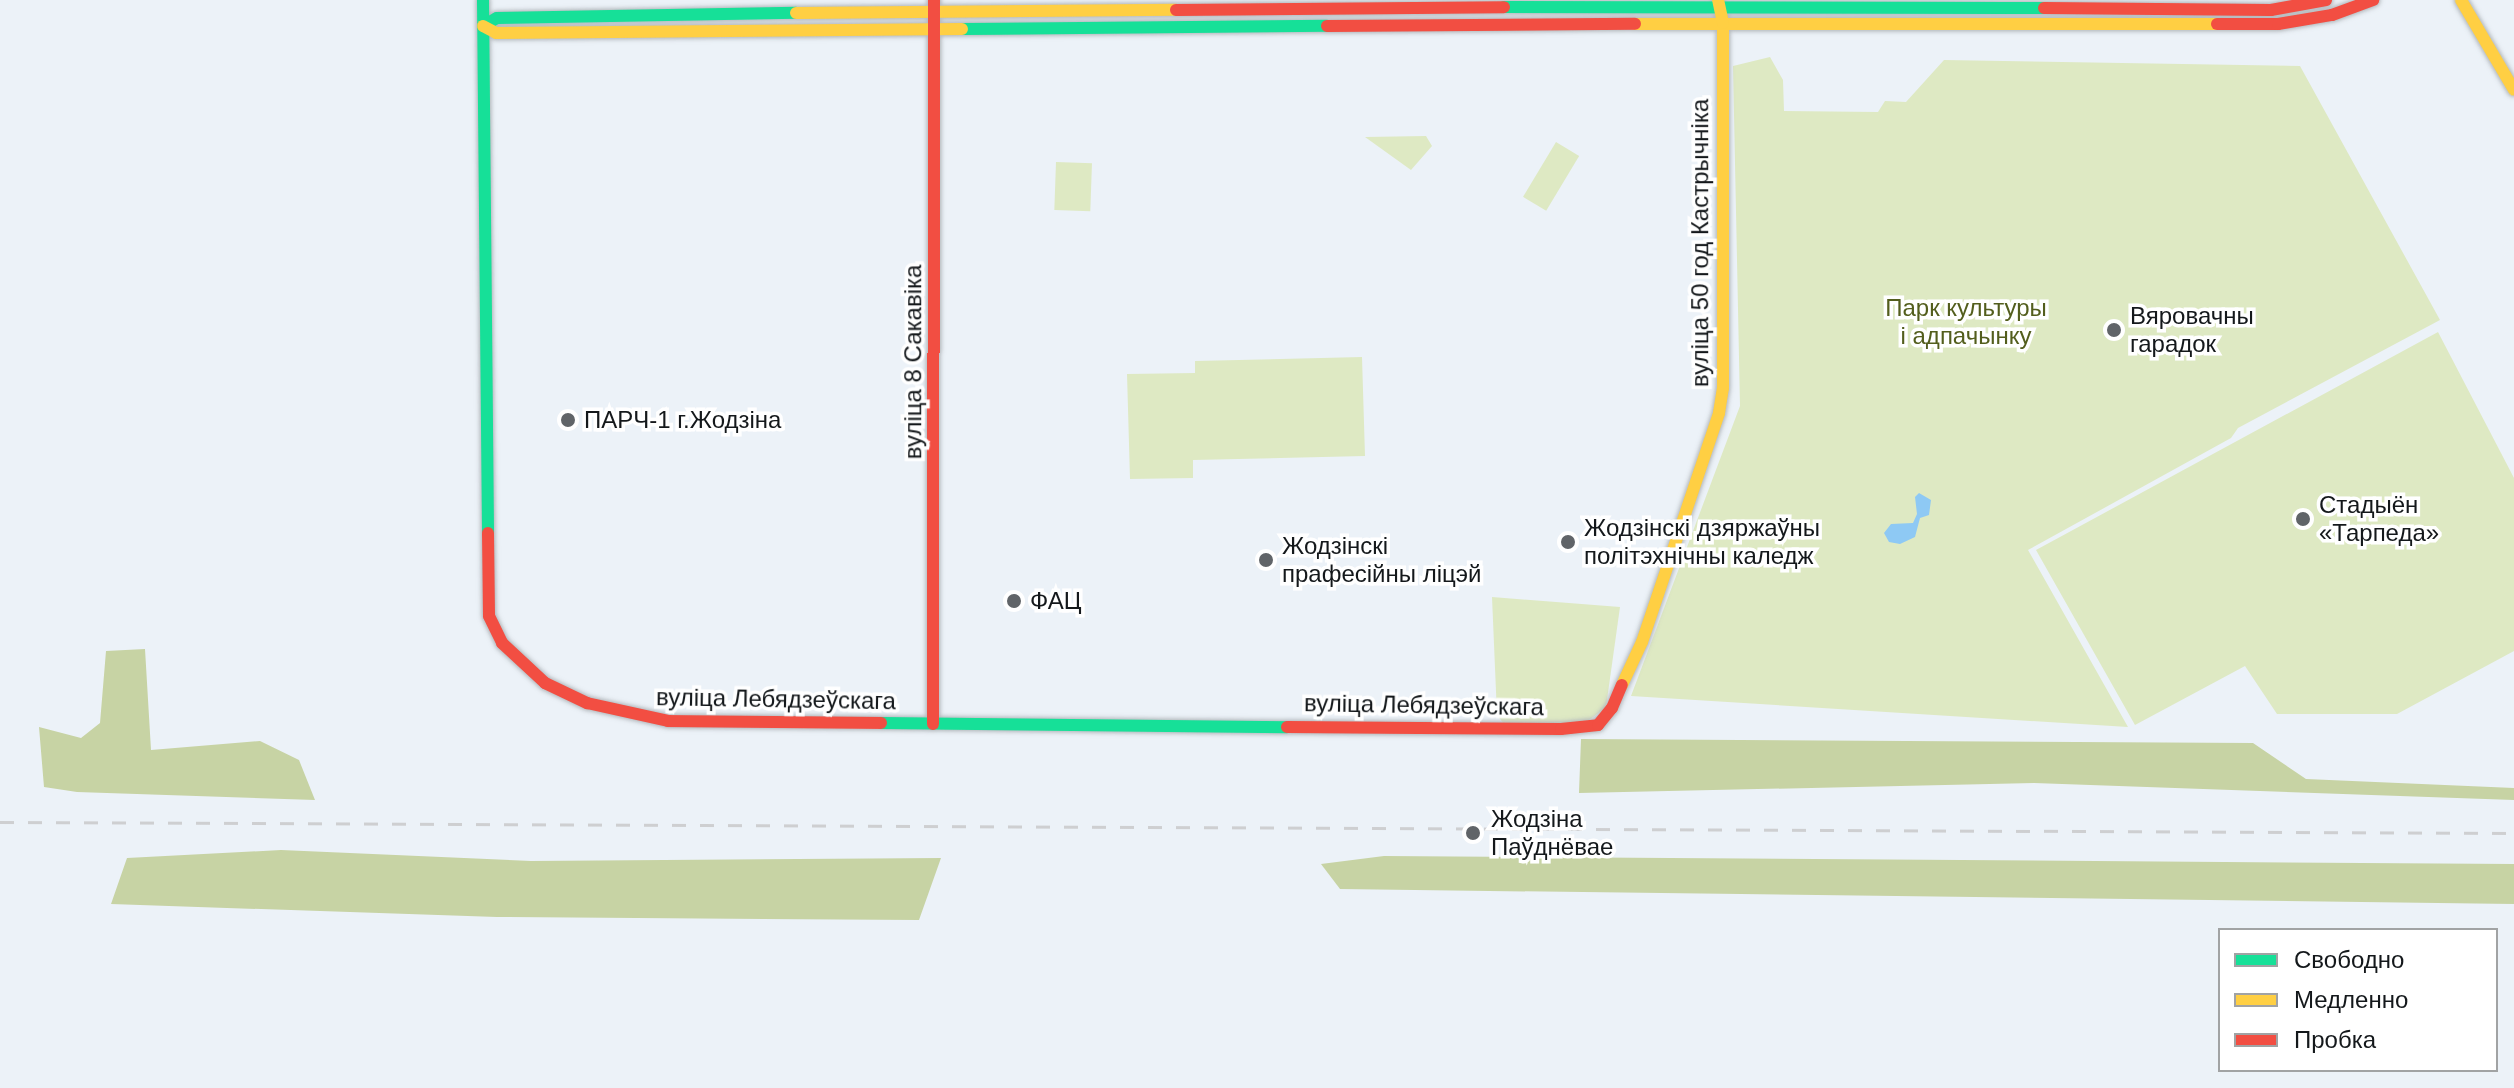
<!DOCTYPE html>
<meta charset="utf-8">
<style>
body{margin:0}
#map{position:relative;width:2514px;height:1088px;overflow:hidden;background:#ecf2f8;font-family:Helvetica,sans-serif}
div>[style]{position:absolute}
.green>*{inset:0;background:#dee9c3;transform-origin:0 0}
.forest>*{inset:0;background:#c7d3a4}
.water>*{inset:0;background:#8ec9f4}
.roads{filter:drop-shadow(0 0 2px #b4b9bd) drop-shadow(0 0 2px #b4b9bd)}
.fast>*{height:12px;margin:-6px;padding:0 6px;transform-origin:6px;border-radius:6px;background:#16e098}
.slow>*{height:12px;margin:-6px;padding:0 6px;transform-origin:6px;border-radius:6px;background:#ffcf43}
.jam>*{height:12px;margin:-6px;padding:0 6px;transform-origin:6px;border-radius:6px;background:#f24e42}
.rail>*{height:3px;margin-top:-1.5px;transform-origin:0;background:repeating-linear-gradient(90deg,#cecfd1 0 14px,transparent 0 28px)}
.dots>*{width:22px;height:22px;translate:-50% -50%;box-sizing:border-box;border:4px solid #fff;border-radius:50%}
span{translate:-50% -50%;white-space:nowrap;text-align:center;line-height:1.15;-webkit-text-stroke:7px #fff;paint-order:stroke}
.street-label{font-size:24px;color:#14181b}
.park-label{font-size:24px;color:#535e1d}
.poi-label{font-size:24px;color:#14181b}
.left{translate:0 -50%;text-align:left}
.legend{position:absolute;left:2218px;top:928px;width:280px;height:144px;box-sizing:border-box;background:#fff;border:2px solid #a1a3a4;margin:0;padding:10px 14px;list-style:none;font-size:24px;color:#14181b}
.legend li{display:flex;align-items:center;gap:16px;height:40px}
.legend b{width:40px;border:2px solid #a1a3a4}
</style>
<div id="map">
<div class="green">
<div style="clip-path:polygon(1770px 57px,1783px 80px,1784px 111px,1878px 112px,1885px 101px,1906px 102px,1944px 60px,2300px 66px,2440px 320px,2238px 428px,2231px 438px,2028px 550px,2128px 727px,1631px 696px,1740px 406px,1733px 66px)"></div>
<div style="clip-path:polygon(1426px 136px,1432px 146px,1411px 170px,1365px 137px)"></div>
<div style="left:1556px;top:142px;width:27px;height:64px;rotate:31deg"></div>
<div style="left:1056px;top:162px;width:36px;height:48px;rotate:2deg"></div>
<div style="clip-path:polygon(2438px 332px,2514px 478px,2514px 651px,2397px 714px,2277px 714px,2245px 666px,2135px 725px,2036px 550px)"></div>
<div style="clip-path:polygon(1362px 357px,1365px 456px,1193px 460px,1193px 478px,1130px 479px,1127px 374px,1195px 373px,1195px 361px)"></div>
<div style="clip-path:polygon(1492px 597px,1620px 607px,1606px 707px,1584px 724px,1504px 724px,1497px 715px)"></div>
</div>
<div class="forest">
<div style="clip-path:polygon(145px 649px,151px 750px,260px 741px,299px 760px,315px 800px,77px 792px,44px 787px,39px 727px,81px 738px,100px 723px,106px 651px)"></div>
<div style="clip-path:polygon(1581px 739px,2253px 743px,2306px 779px,2514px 788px,2514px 800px,2034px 783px,1579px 793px)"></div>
<div style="clip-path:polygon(281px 850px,531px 861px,941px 858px,919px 920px,497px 917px,111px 904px,127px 858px)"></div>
<div style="clip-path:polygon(1384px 856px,2514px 864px,2514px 904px,1340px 889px,1321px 864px)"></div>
</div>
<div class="water">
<div style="clip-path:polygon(1919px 493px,1931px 500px,1929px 515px,1920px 518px,1915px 537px,1900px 544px,1889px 542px,1884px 533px,1891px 524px,1913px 523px,1917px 514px,1915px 497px)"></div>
</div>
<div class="roads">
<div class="fast">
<div style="left:483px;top:0;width:533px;rotate:89.46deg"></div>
<div style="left:1504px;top:7px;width:540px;rotate:0.11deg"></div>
<div style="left:483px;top:26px;width:16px;rotate:-30deg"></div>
<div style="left:497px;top:18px;width:299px;rotate:-1deg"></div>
<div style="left:962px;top:29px;width:365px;rotate:-0.5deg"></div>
<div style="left:881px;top:723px;width:406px;rotate:0.6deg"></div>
</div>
<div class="slow">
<div style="left:2461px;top:0;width:104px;rotate:59.5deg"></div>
<div style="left:796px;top:13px;width:380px;rotate:-0.5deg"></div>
<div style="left:1635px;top:24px;width:582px"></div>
<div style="left:483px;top:26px;width:15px;rotate:28deg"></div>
<div style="left:496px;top:33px;width:466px;rotate:-0.5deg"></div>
<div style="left:1622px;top:685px;width:47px;rotate:-65.1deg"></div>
<div style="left:1642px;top:642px;width:242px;rotate:-71.4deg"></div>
<div style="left:1719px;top:413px;width:25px;rotate:-81deg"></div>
<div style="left:1723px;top:388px;width:365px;rotate:-90deg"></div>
<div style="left:1723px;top:23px;width:24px;rotate:-102deg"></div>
</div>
<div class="jam">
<div style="left:2044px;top:8px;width:227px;rotate:0.5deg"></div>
<div style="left:2271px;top:10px;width:56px;rotate:-10.3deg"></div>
<div style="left:1176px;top:10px;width:328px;rotate:-0.5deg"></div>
<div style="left:2217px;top:24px;width:61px"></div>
<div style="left:2278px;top:24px;width:55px;rotate:-9.5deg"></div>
<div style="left:2332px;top:15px;width:44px;rotate:-20.1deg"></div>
<div style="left:1327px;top:26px;width:308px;rotate:-0.4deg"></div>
<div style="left:488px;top:533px;width:83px;rotate:89.3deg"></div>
<div style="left:489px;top:616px;width:30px;rotate:64deg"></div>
<div style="left:502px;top:643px;width:59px;rotate:42.9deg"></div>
<div style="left:545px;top:683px;width:47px;rotate:25.5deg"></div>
<div style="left:587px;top:703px;width:83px;rotate:12.5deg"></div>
<div style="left:668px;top:721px;width:213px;rotate:0.5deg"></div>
<div style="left:933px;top:724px;width:724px;rotate:-89.92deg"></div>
<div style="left:1287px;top:727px;width:274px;rotate:0.4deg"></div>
<div style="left:1561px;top:729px;width:37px;rotate:-6deg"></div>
<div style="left:1598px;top:725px;width:22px;rotate:-51deg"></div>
<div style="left:1612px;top:708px;width:25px;rotate:-67deg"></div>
</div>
</div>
<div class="rail">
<div style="left:0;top:822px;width:2514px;rotate:0.25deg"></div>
</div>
<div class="dots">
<div style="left:2114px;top:330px;background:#606468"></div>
<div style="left:568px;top:420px;background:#606468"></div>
<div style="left:2303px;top:519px;background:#606468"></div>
<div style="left:1568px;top:542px;background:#606468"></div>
<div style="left:1266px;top:560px;background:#606468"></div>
<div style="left:1014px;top:601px;background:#606468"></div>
<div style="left:1473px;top:833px;background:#606468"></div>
</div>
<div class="street-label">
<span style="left:1700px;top:243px;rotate:-90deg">вуліца 50 год Кастрычніка</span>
<span style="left:913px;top:362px;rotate:-90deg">вуліца 8 Сакавіка</span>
<span style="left:776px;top:699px;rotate:1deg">вуліца Лебядзеўскага</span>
<span style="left:1424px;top:705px;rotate:1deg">вуліца Лебядзеўскага</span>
</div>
<div class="park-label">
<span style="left:1966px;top:322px">Парк культуры<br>і адпачынку</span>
</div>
<div class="poi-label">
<span class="left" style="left:2130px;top:330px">Вяровачны<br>гарадок</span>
<span class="left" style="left:584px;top:420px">ПАРЧ-1 г.Жодзіна</span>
<span class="left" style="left:2319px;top:519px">Стадыён<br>«Тарпеда»</span>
<span class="left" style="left:1584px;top:542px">Жодзінскі дзяржаўны<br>політэхнічны каледж</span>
<span class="left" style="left:1282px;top:560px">Жодзінскі<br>прафесійны ліцэй</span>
<span class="left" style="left:1030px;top:601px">ФАЦ</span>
<span class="left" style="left:1491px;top:833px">Жодзіна<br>Паўднёвае</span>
</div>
<ul class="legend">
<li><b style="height:10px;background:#16e098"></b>Свободно</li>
<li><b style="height:10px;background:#ffcf43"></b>Медленно</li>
<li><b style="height:10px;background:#f24e42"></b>Пробка</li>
</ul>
</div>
